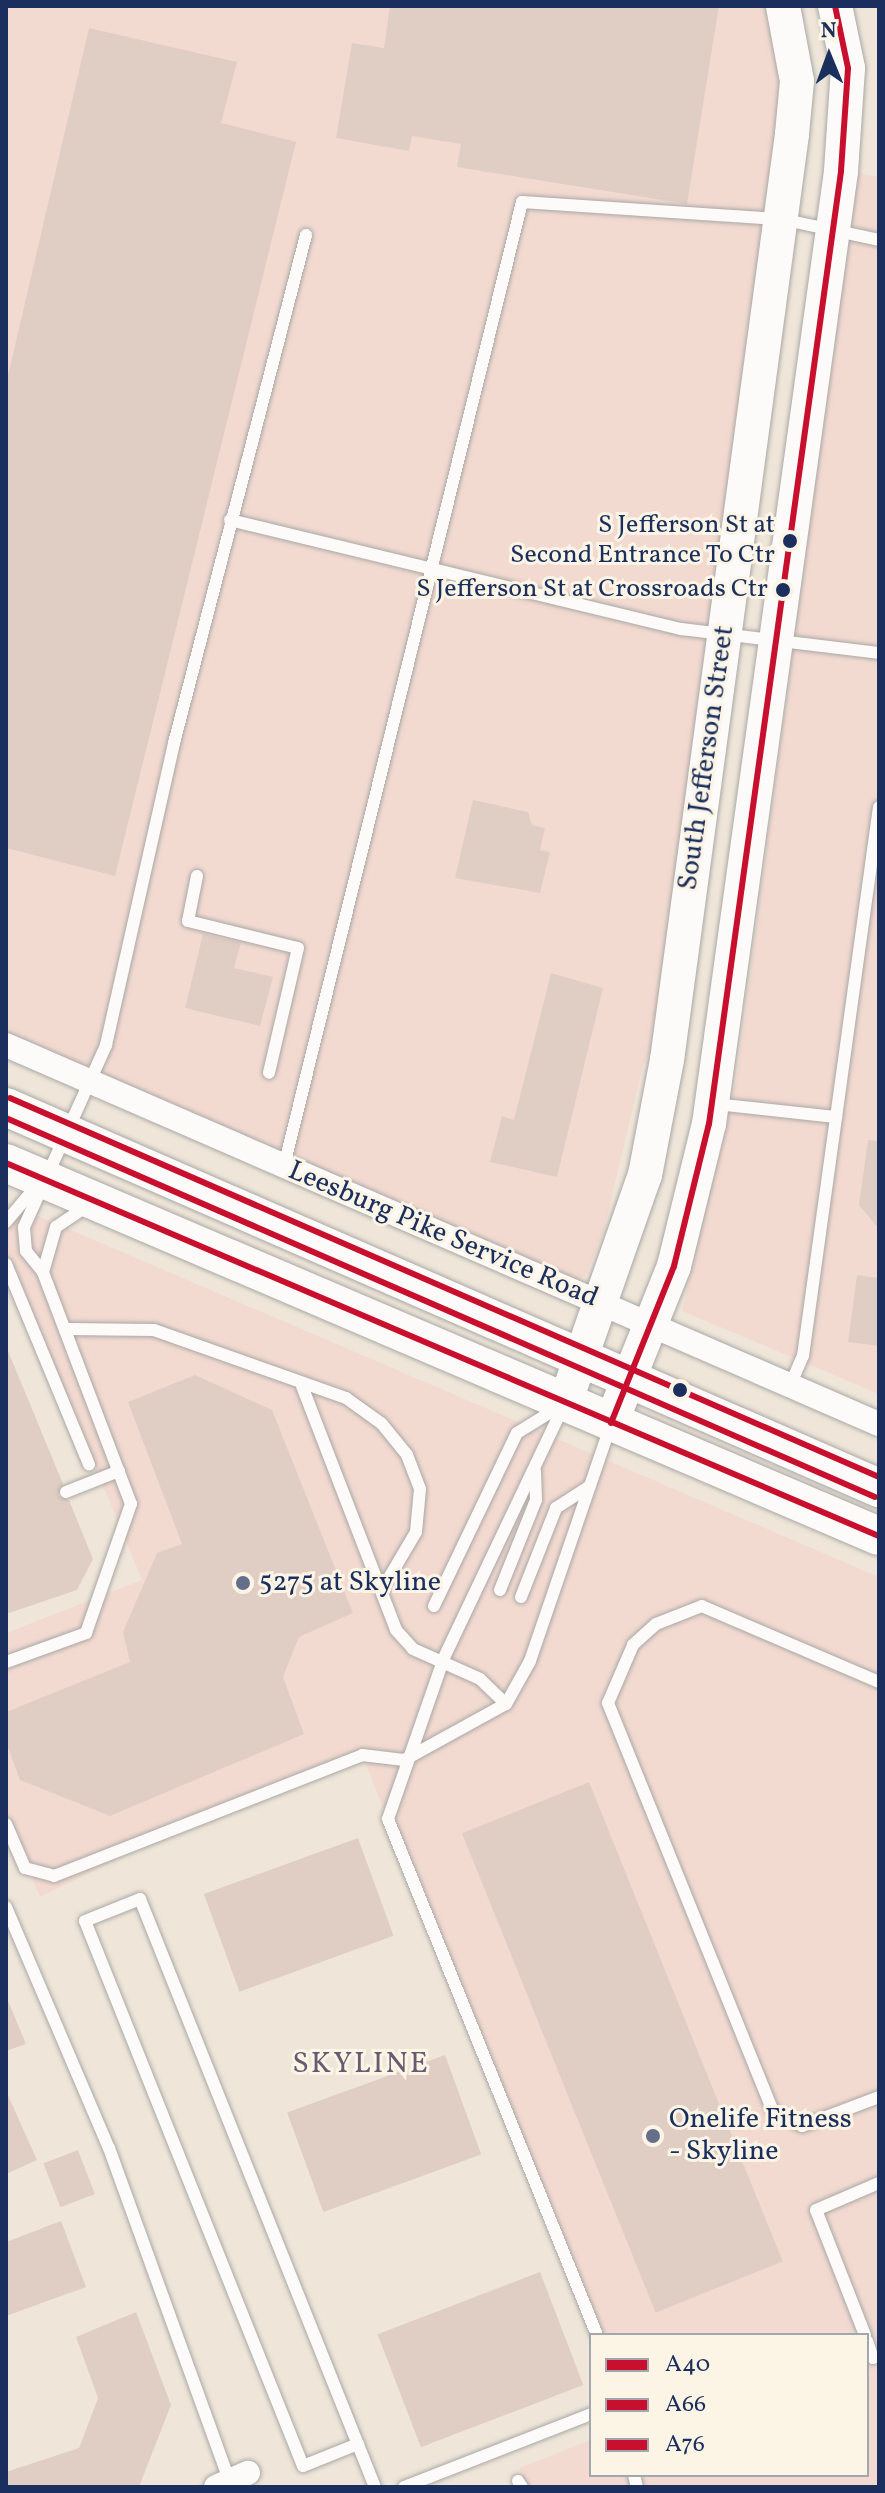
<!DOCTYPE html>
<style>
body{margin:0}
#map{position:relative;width:885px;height:2493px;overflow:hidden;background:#efe6d9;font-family:Vollkorn,serif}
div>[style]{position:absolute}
.built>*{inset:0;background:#f3dad1}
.building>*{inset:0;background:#e0cec4;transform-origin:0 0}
.roads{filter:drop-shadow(0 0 2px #aaa8a6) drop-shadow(0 0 2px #aaa8a6)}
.lane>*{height:12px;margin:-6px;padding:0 6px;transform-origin:6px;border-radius:6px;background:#fdfbf9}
.street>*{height:24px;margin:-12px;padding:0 12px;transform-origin:12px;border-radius:12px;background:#fdfbf9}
.secondary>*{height:34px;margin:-17px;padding:0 17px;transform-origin:17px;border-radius:17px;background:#fdfbf9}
.primary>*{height:38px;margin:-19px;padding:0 19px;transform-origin:19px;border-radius:19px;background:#fdfbf9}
.bus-1>*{height:6px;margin:-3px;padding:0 3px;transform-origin:3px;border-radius:3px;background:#c8102e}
.bus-2>*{height:6px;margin:-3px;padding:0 3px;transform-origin:3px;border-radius:3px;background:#c8102e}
.bus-3>*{height:6px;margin:-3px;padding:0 3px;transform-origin:3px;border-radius:3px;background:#c8102e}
.dots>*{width:22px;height:22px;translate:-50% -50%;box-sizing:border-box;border:4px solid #fcf5e5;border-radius:50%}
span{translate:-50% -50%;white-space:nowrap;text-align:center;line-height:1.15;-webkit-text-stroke:6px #fcf5e5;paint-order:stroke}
.bus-label{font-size:26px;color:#1b2f5e}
.right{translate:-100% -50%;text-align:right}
.street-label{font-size:28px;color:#1b2f5e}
.poi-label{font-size:28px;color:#1b2f5e}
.left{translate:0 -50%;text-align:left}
.neighbourhood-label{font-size:30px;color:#675a71;letter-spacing:2px}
.frame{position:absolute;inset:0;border:8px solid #1b2f5e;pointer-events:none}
.legend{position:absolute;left:589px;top:2333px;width:280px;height:144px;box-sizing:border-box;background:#fcf5e5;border:2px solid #a2a6af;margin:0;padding:10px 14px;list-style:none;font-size:24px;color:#1b2f5e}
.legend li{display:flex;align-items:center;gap:16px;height:40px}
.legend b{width:40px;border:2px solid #a2a6af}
.north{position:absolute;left:789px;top:16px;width:80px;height:80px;-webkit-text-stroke:6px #fcf5e5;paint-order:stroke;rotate:359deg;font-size:22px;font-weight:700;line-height:32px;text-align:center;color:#1b2f5e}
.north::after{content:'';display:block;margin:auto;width:28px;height:36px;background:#1b2f5e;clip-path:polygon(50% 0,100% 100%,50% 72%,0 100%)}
</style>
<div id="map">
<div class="built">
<div style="clip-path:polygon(6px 6px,767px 6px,785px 94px,654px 1046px,643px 1066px,603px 1234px,586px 1275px,576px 1281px,6px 1043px)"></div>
<div style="clip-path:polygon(856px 172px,879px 177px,879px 1394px,682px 1311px,736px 1082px)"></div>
<div style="clip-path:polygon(6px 1202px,879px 1577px,879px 2487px,527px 2487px,519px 2468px,591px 2440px,591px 2475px,867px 2475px,867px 2335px,595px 2335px,360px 1750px,113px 1851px,116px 1860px,40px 1897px,6px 1814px,6px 1633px,142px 1580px,6px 1250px)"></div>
</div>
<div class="building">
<div style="clip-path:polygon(390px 6px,719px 6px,687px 204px,457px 167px,461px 144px,412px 136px,409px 151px,336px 138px,352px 43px,384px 48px)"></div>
<div style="clip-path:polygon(89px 28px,237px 62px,221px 123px,296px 142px,115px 876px,6px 848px,6px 384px)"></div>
<div style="clip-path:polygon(473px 800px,528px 812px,532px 825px,545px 828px,540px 850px,550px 852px,540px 893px,455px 878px)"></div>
<div style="clip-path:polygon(203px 934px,241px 943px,234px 968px,273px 977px,260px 1026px,185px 1008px)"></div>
<div style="clip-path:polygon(551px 973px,603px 988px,557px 1177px,490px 1162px,502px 1116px,514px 1120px)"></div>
<div style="clip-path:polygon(868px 1140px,879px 1141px,879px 1229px,859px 1205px)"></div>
<div style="clip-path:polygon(857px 1275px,879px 1278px,879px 1346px,848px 1342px)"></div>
<div style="clip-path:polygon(6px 1346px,63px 1484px,58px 1496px,69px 1500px,93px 1559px,77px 1590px,6px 1614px)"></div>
<div style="clip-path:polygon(195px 1375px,272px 1410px,353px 1613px,299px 1637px,283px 1677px,304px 1734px,110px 1816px,20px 1780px,6px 1742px,6px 1712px,130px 1662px,123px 1632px,157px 1553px,182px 1544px,128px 1402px)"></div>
<div style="left:589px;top:1782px;width:517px;height:137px;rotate:68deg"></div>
<div style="left:358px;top:1838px;width:104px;height:164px;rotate:70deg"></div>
<div style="clip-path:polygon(6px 1996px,26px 2044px,6px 2051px)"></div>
<div style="left:445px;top:2055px;width:106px;height:168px;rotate:70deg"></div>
<div style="clip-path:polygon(6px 2091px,37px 2160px,6px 2174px)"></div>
<div style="left:78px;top:2150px;width:47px;height:37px;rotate:69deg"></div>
<div style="clip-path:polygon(61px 2221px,86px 2287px,6px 2316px,6px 2242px)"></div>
<div style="left:540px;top:2272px;width:121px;height:174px;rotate:69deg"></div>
<div style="clip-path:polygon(136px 2312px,171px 2405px,139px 2487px,6px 2487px,6px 2472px,79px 2448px,98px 2398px,76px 2337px)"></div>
</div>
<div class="roads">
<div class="lane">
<div style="left:230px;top:520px;width:464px;rotate:13.6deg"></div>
<div style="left:681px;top:629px;width:199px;rotate:6.9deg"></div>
<div style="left:197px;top:876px;width:46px;rotate:101.3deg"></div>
<div style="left:188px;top:921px;width:113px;rotate:13.8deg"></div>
<div style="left:298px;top:948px;width:128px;rotate:103.1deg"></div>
<div style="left:716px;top:1104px;width:121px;rotate:6.2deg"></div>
<div style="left:284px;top:1166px;width:993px;rotate:-76.13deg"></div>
<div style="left:522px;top:202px;width:260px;rotate:3.8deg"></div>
<div style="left:781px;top:219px;width:100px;rotate:12.1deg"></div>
<div style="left:6px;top:1222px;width:50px;rotate:-49.9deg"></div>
<div style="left:6px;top:1264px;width:217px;rotate:67.5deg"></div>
<div style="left:43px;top:1272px;width:47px;rotate:-73.9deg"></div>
<div style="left:56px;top:1227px;width:37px;rotate:-34deg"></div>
<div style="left:67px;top:1329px;width:87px;rotate:0.7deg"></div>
<div style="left:154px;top:1330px;width:204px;rotate:19.5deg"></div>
<div style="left:346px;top:1398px;width:44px;rotate:35.8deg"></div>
<div style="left:382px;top:1424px;width:40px;rotate:51deg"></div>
<div style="left:407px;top:1455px;width:36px;rotate:69deg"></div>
<div style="left:420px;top:1489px;width:43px;rotate:95.3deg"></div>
<div style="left:416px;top:1532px;width:65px;rotate:120.5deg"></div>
<div style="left:302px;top:1386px;width:261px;rotate:68.9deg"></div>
<div style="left:396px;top:1630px;width:25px;rotate:48deg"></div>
<div style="left:413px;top:1649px;width:73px;rotate:24.1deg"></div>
<div style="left:480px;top:1679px;width:36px;rotate:44deg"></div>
<div style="left:790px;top:1386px;width:33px;rotate:-67deg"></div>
<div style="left:803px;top:1356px;width:554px;rotate:-82.12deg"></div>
<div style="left:563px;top:1407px;width:278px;rotate:115.4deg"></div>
<div style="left:444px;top:1658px;width:170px;rotate:109.2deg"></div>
<div style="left:388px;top:1819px;width:557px;rotate:67.95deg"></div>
<div style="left:66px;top:1492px;width:57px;rotate:-21.6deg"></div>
<div style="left:500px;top:1590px;width:97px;rotate:-68.2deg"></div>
<div style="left:536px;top:1500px;width:29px;rotate:-92deg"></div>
<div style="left:521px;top:1597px;width:96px;rotate:-68.5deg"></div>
<div style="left:556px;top:1508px;width:40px;rotate:-32.9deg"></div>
<div style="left:434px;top:1606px;width:192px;rotate:-64.4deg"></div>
<div style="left:517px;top:1433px;width:49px;rotate:-31.8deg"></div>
<div style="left:6px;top:1662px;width:85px;rotate:-19.9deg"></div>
<div style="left:86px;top:1633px;width:137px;rotate:-70.8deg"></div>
<div style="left:131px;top:1504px;width:248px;rotate:-110.8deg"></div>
<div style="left:43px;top:1272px;width:27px;rotate:-129deg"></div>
<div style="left:26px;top:1251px;width:24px;rotate:-95deg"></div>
<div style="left:24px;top:1227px;width:200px;rotate:-65.7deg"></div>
<div style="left:106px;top:1045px;width:310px;rotate:-77.3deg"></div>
<div style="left:174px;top:743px;width:525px;rotate:-75.43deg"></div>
<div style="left:879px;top:1682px;width:193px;rotate:-156.8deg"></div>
<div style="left:702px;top:1606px;width:49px;rotate:158.6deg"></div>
<div style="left:656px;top:1624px;width:31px;rotate:138deg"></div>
<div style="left:633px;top:1645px;width:63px;rotate:113.3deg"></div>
<div style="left:608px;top:1703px;width:440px;rotate:68deg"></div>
<div style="left:773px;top:2111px;width:33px;rotate:27deg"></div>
<div style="left:802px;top:2126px;width:82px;rotate:-20.6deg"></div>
<div style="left:6px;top:1824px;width:48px;rotate:66.6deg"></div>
<div style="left:25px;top:1868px;width:30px;rotate:15deg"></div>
<div style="left:54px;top:1876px;width:331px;rotate:-21.4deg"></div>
<div style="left:362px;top:1755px;width:42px;rotate:6.8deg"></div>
<div style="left:404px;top:1760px;width:116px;rotate:-28.8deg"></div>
<div style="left:506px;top:1704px;width:49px;rotate:-60.8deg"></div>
<div style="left:530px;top:1661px;width:247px;rotate:-71.1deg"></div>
<div style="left:6px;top:1907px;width:262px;rotate:66.9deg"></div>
<div style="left:109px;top:2148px;width:352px;rotate:70.1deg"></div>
<div style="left:865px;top:2335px;width:134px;rotate:-111.4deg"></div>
<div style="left:816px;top:2210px;width:69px;rotate:-23.2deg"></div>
<div style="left:867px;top:2341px;width:18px;rotate:71deg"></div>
<div style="left:358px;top:2444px;width:59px;rotate:158.2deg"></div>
<div style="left:303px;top:2466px;width:587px;rotate:-111.8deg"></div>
<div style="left:85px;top:1921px;width:59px;rotate:-21.8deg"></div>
<div style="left:140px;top:1899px;width:633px;rotate:68.22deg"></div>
<div style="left:634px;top:2475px;width:12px;rotate:76deg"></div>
<div style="left:518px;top:2481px;width:7px;rotate:56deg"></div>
<div style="left:404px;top:2487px;width:201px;rotate:-21.3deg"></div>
</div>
<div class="street">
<div style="left:6px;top:1045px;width:952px;rotate:23.47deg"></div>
<div style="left:216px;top:2487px;width:35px;rotate:-24deg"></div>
</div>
<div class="secondary">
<div style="left:565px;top:1403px;width:242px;rotate:-70.7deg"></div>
<div style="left:645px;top:1175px;width:117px;rotate:-79.2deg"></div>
<div style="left:667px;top:1060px;width:934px;rotate:-82.31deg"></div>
<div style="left:792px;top:134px;width:53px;rotate:-84.6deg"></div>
<div style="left:797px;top:81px;width:76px;rotate:-100.6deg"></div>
<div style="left:611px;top:1423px;width:169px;rotate:-68.1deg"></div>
<div style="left:674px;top:1266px;width:146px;rotate:-76.2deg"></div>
<div style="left:709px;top:1124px;width:962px;rotate:-82.11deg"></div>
<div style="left:841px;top:171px;width:103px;rotate:-86.1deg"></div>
<div style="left:848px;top:68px;width:63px;rotate:-101.8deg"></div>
</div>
<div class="primary">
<div style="left:6px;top:1107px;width:953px;rotate:23.58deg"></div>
<div style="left:6px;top:1163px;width:949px;rotate:23.14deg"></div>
</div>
</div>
<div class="bus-1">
<div style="left:6px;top:1163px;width:949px;rotate:23.14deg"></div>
<div style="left:611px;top:1423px;width:169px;rotate:-68.1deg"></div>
<div style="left:674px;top:1266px;width:146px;rotate:-76.2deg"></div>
<div style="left:709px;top:1124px;width:962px;rotate:-82.11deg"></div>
<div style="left:841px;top:171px;width:103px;rotate:-86.1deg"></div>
<div style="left:848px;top:68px;width:63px;rotate:-101.8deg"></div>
</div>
<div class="bus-2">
<div style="left:6px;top:1118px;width:948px;rotate:23.56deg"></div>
</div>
<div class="bus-3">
<div style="left:10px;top:1098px;width:948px;rotate:23.56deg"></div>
</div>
<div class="dots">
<div style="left:790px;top:541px;background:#1b2f5e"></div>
<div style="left:783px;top:590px;background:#1b2f5e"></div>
<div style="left:680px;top:1390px;background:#1b2f5e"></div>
<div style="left:243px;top:1583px;background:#656f89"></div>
<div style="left:653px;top:2136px;background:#656f89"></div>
</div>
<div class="bus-label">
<span class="right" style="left:775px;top:541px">S Jefferson St at<br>Second Entrance To Ctr</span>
<span class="right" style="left:768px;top:590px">S Jefferson St at Crossroads Ctr</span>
</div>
<div class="street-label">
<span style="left:707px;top:758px;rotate:-82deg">South Jefferson Street</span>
<span style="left:443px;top:1235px;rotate:23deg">Leesburg Pike Service Road</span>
</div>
<div class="poi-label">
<span class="left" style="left:259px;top:1583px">5275 at Skyline</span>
<span class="left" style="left:669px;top:2136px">Onelife Fitness<br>- Skyline</span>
</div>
<div class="neighbourhood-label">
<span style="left:361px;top:2064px">SKYLINE</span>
</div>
<div class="frame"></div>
<ul class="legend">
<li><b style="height:10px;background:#c8102e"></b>A40</li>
<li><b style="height:10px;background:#c8102e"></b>A66</li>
<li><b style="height:10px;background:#c8102e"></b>A76</li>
</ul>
<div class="north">N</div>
</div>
